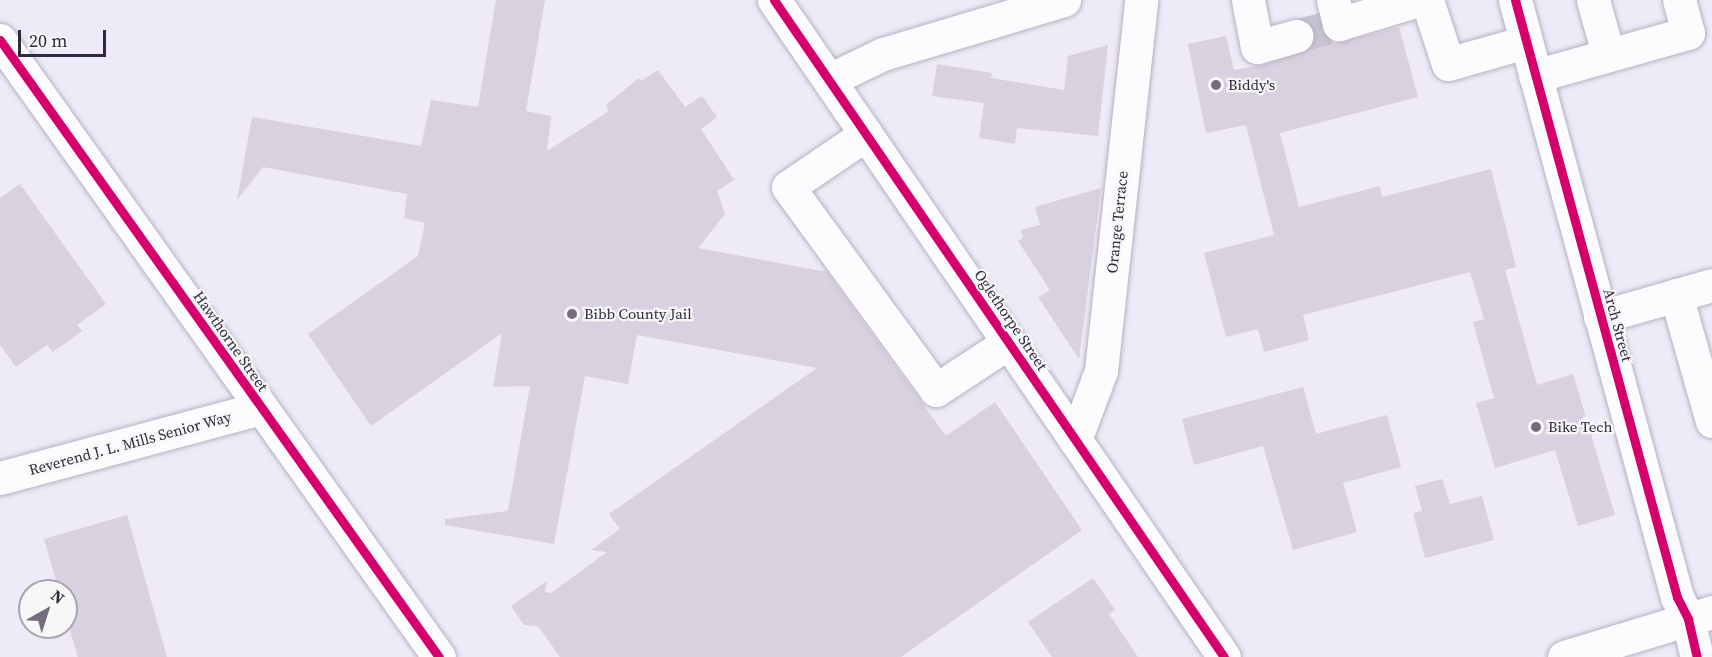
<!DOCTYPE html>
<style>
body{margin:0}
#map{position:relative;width:1712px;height:657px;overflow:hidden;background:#eeeaf7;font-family:"Source Serif 4",serif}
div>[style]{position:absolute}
.building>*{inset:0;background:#d9d0e0}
.minor-tunnel>*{height:33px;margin-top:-16.5px;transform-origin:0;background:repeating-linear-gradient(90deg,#c8c3d2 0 33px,transparent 0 49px)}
.roads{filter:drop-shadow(0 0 2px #b6b1c1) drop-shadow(0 0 2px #b6b1c1)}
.minor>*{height:33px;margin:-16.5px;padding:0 16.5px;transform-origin:16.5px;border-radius:16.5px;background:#fcfcfe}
.cycleway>*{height:9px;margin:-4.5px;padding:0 4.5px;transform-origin:4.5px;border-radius:4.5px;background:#d6006c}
.dots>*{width:16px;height:16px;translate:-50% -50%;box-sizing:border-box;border:3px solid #f6f7f6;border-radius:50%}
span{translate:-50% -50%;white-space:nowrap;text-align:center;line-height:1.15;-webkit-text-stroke:4.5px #f6f7f6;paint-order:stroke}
.poi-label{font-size:15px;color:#31293f}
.left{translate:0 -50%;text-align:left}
.street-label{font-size:15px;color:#31293f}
.north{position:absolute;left:18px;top:579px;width:60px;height:60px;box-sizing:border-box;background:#f6f7f6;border:2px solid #a7a5ad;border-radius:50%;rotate:39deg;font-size:16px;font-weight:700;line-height:24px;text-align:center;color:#31293f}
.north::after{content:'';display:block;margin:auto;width:21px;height:27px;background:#736d7f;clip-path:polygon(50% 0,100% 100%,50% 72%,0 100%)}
.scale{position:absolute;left:18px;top:30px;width:88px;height:27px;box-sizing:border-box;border:3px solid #31293f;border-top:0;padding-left:8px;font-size:18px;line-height:21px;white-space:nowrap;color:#31293f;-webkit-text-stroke:4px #f6f7f6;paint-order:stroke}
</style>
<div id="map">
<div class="building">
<div style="clip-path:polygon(496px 0,545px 0,526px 111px,551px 116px,547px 151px,609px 111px,606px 105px,639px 78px,641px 81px,658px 70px,685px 107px,702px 96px,717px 117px,701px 129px,734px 180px,717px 191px,725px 214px,698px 248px,827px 272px,946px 436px,995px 402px,1082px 530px,901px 657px,560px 657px,538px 626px,524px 625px,511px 606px,547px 581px,545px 592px,551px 593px,607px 552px,591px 550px,620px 529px,609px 514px,817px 368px,637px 335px,628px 384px,585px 376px,554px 544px,445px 525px,445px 519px,508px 511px,530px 386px,493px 387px,502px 333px,371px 426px,308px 334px,418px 256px,425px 223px,404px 218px,407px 194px,263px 167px,237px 200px,252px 117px,421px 146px,431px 100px,478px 107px)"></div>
<div style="clip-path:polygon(1317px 15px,1325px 37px,1334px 44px,1399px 27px,1418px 97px,1280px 133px,1299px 207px,1380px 186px,1382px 197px,1491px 169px,1516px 267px,1505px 270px,1537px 385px,1573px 374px,1615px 515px,1578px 526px,1555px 450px,1495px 468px,1476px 403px,1494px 398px,1473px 322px,1484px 319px,1470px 272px,1303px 315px,1309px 340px,1264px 352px,1258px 329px,1226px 337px,1204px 253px,1274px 235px,1246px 125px,1206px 133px,1188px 44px,1226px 36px,1234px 70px,1262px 65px,1309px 49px,1314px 41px,1314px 31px,1309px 23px,1302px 19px)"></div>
<div style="clip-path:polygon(1108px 45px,1098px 136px,1017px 128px,1015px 144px,979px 138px,984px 103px,932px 96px,937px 64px,992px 73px,991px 78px,1064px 90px,1068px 56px)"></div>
<div style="clip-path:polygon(20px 184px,106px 304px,77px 325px,82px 331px,53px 352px,47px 345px,16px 367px,0 345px,0 198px)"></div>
<div style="clip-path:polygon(1101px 188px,1079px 359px,1038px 297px,1050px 290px,1018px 241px,1023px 238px,1021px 230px,1040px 225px,1035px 207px)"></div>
<div style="clip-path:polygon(1303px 387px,1316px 434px,1387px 415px,1401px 467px,1343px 483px,1357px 532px,1293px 550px,1263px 446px,1194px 465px,1182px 419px)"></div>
<div style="clip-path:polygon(1442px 479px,1450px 504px,1482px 496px,1494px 540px,1425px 558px,1413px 513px,1422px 511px,1415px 486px)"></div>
<div style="clip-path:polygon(127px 515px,167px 657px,78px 657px,66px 617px,66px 591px,59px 591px,44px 539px)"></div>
<div style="clip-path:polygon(1093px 578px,1115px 610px,1109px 614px,1138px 657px,1052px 657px,1028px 622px)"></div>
</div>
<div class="minor-tunnel">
<div style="left:1296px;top:36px;width:34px;rotate:-15deg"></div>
</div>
<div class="roads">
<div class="minor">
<div style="left:774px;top:0;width:796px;rotate:55.59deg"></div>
<div style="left:1248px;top:0;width:48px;rotate:79.2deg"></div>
<div style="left:1257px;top:47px;width:41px;rotate:-15.8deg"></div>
<div style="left:1333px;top:0;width:25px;rotate:76deg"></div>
<div style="left:1339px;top:24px;width:83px;rotate:-16.9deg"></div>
<div style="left:1427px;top:0;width:67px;rotate:71.8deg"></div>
<div style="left:1448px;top:64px;width:81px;rotate:-15.8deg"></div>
<div style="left:1515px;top:0;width:619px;rotate:74.82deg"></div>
<div style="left:1677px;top:597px;width:25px;rotate:63deg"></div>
<div style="left:1688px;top:619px;width:39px;rotate:77deg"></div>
<div style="left:1593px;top:0;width:56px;rotate:74.5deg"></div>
<div style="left:0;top:40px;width:757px;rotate:54.57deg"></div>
<div style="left:1535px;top:76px;width:159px;rotate:-15.7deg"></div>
<div style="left:1688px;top:33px;width:34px;rotate:-105deg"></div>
<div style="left:829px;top:80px;width:60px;rotate:-25.7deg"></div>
<div style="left:883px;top:54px;width:189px;rotate:-16.6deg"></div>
<div style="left:866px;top:134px;width:94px;rotate:145.8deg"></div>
<div style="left:788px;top:187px;width:251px;rotate:53.9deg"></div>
<div style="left:936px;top:390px;width:87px;rotate:-33.3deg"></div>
<div style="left:1676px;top:295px;width:131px;rotate:74.1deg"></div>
<div style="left:1600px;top:317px;width:116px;rotate:-15.9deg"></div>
<div style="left:1075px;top:440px;width:74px;rotate:-69.4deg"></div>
<div style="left:1101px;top:371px;width:373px;rotate:-83.8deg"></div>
<div style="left:0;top:478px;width:270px;rotate:-15deg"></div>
<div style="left:1564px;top:657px;width:155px;rotate:-16.9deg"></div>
</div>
</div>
<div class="cycleway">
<div style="left:774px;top:0;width:796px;rotate:55.59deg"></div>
<div style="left:1515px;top:0;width:619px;rotate:74.82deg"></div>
<div style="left:1677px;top:597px;width:25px;rotate:63deg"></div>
<div style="left:1688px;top:619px;width:39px;rotate:77deg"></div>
<div style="left:0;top:40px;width:757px;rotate:54.57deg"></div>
</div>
<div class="dots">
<div style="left:1216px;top:85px;background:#736d7f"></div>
<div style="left:572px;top:314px;background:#736d7f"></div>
<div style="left:1536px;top:427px;background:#736d7f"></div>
</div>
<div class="poi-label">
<span class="left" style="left:1228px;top:85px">Biddy's</span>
<span class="left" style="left:584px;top:314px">Bibb County Jail</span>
<span class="left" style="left:1548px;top:427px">Bike Tech</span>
</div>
<div class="street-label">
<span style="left:1117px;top:222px;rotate:-84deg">Orange Terrace</span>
<span style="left:1011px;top:320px;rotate:56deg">Oglethorpe Street</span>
<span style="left:1618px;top:325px;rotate:75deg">Arch Street</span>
<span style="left:231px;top:341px;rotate:55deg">Hawthorne Street</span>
<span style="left:130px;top:443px;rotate:-15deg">Reverend J. L. Mills Senior Way</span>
</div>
<div class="north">N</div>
<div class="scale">20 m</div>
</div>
